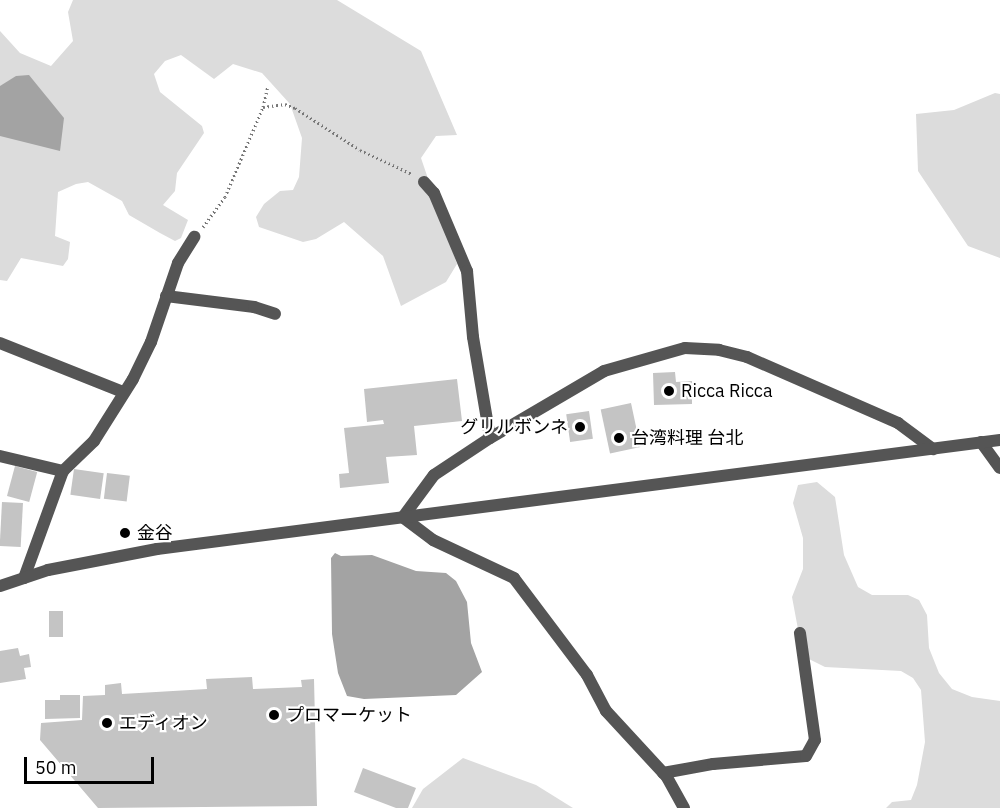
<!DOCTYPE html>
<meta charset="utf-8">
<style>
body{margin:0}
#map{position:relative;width:1000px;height:808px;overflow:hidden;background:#fff;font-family:"IBM Plex Sans","Noto Sans JP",sans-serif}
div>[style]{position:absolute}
.green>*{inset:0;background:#dcdcdc}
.water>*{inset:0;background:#a3a3a3}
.building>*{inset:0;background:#c4c4c4;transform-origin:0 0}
.path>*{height:3px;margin-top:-1.5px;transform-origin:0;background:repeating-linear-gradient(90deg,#777 0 1.5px,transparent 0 4.5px)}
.minor>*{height:12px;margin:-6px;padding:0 6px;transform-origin:6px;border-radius:6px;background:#555}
.tertiary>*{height:12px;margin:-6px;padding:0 6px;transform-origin:6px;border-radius:6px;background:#555}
.dots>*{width:16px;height:16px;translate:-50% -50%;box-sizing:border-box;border:3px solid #fff;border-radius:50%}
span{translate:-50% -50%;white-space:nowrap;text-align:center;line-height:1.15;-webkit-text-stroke:4.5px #fff;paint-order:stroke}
.poi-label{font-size:18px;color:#000}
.left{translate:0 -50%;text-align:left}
.right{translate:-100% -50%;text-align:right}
.scale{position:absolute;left:24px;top:757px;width:130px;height:27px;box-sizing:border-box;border:3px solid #000;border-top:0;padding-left:8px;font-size:18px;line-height:21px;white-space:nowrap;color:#000;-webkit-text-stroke:4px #fff;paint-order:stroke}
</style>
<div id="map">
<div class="green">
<div style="clip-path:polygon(73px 0,337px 0,421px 51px,457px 135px,436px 136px,421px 158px,457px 264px,446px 282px,401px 306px,383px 256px,344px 222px,316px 239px,303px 242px,259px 227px,256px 217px,264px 204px,280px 191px,293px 190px,299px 177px,302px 138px,290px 104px,262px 73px,233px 64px,214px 79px,181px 55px,165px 61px,154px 74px,160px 92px,202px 126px,204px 133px,177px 173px,175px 191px,163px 205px,188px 220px,181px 238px,175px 241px,160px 233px,129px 215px,122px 201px,88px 182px,76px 184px,58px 192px,55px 236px,70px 242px,68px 259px,63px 266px,21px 258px,7px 281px,0 280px,0 31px,20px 53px,51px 66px,73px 41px,68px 12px)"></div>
<div style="clip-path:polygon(995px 93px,1000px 94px,1000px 258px,968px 246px,918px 171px,916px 114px,954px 110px)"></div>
<div style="clip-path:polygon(817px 482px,835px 497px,844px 555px,858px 587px,872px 595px,908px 595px,919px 600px,927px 615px,929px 648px,939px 673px,952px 689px,972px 697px,1000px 701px,1000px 808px,886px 808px,892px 802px,911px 800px,917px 785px,925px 742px,921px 690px,913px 678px,901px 671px,825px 667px,803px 656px,792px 597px,803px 569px,803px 538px,793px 503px,798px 485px)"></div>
<div style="clip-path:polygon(463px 758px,536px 785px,573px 808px,412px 808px,423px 789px)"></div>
</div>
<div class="water">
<div style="clip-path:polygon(29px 75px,64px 118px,60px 151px,0 136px,0 86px,16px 76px)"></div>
<div style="clip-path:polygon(335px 553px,341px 556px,372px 555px,416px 571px,446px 573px,456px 581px,467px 602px,471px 643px,482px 672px,456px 695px,364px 699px,347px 696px,338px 673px,332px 634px,331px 558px)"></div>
</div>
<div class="building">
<div style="clip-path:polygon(675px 372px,676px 382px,692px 381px,692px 404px,654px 405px,653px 373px)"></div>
<div style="clip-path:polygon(457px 379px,462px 421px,414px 426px,417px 455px,386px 457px,389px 483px,340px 488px,339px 474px,349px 473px,344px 428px,384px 424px,383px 420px,367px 422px,364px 389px)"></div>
<div style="left:631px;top:403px;width:45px;height:31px;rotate:78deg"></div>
<div style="left:589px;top:411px;width:28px;height:23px;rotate:82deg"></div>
<div style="left:15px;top:466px;width:23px;height:31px;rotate:15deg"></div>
<div style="left:74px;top:469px;width:30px;height:26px;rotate:8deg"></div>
<div style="left:107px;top:473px;width:23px;height:26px;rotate:7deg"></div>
<div style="left:2px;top:502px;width:21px;height:44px;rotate:3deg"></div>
<div style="left:49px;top:611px;width:14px;height:26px"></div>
<div style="clip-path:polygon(18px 648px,20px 656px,29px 654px,31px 667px,24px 668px,26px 679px,0 683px,0 651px)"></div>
<div style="clip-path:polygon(252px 677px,253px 689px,302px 687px,301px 680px,314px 679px,317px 806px,98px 808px,40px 740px,41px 723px,82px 720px,83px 696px,105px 695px,105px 685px,121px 683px,122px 694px,207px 689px,206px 679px)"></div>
<div style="clip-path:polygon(60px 695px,80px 695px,80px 718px,45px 719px,45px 700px,60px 700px)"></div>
<div style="clip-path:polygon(363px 768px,416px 788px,408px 808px,396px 808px,354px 792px)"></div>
</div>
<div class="path">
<div style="left:263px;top:107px;width:22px;rotate:-8deg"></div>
<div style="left:285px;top:104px;width:11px;rotate:22deg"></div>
<div style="left:295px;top:108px;width:77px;rotate:32.9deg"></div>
<div style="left:360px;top:150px;width:57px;rotate:24.8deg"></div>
<div style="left:203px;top:227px;width:37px;rotate:-54deg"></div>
<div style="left:225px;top:197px;width:98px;rotate:-67.1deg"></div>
<div style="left:263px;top:107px;width:22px;rotate:-77deg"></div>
</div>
<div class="minor">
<div style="left:424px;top:182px;width:15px;rotate:48deg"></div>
<div style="left:434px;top:193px;width:85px;rotate:67.1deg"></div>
<div style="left:467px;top:271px;width:66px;rotate:84.8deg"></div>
<div style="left:473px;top:337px;width:102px;rotate:80.4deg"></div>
<div style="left:166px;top:296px;width:89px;rotate:7.1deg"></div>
<div style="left:254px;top:307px;width:22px;rotate:18deg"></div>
<div style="left:0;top:343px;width:132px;rotate:21.7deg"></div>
<div style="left:981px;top:442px;width:32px;rotate:54deg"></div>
<div style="left:0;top:456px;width:65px;rotate:13.4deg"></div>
<div style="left:24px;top:578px;width:114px;rotate:-70deg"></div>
<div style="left:63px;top:471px;width:43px;rotate:-44.1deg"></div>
<div style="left:94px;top:441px;width:73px;rotate:-57.8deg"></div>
<div style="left:133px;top:379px;width:41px;rotate:-64.1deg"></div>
<div style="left:151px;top:342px;width:83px;rotate:-71.1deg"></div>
<div style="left:178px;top:263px;width:31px;rotate:-58deg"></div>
<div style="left:663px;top:773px;width:51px;rotate:-10.2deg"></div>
<div style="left:713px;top:764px;width:93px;rotate:-4.9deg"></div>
<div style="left:806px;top:756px;width:18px;rotate:-61deg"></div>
<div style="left:815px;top:740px;width:108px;rotate:-98deg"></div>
<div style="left:684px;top:808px;width:35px;rotate:-119deg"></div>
<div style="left:667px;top:777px;width:90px;rotate:-132.7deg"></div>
<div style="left:606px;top:711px;width:41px;rotate:-117.8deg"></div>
<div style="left:587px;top:675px;width:121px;rotate:-127deg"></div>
<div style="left:514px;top:578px;width:89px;rotate:-154.9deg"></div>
<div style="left:433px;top:540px;width:38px;rotate:-143deg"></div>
<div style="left:403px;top:517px;width:52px;rotate:-53.6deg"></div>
<div style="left:434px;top:475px;width:67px;rotate:-33.5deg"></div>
<div style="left:490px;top:438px;width:132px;rotate:-30.4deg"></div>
<div style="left:604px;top:371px;width:84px;rotate:-15.9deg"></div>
<div style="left:685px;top:348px;width:34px;rotate:3deg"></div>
<div style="left:719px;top:350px;width:29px;rotate:14deg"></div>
<div style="left:747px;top:357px;width:165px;rotate:23.6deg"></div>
<div style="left:898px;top:423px;width:44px;rotate:36.6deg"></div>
</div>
<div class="tertiary">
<div style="left:0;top:586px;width:51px;rotate:-18.4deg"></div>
<div style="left:48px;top:570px;width:111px;rotate:-10.9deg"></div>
<div style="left:157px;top:549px;width:850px;rotate:-7.37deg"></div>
</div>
<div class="dots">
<div style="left:669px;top:391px;background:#000"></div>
<div style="left:580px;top:427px;background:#000"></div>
<div style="left:619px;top:438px;background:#000"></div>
<div style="left:125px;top:533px;background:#000"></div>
<div style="left:274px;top:715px;background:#000"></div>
<div style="left:107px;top:723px;background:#000"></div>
</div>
<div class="poi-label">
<span class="left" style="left:681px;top:391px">Ricca Ricca</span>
<span class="right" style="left:568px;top:427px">グリルボンネ</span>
<span class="left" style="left:631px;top:438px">台湾料理 台北</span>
<span class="left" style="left:137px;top:533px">金谷</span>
<span class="left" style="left:286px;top:715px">プロマーケット</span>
<span class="left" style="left:119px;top:723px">エディオン</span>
</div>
<div class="scale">50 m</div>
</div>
